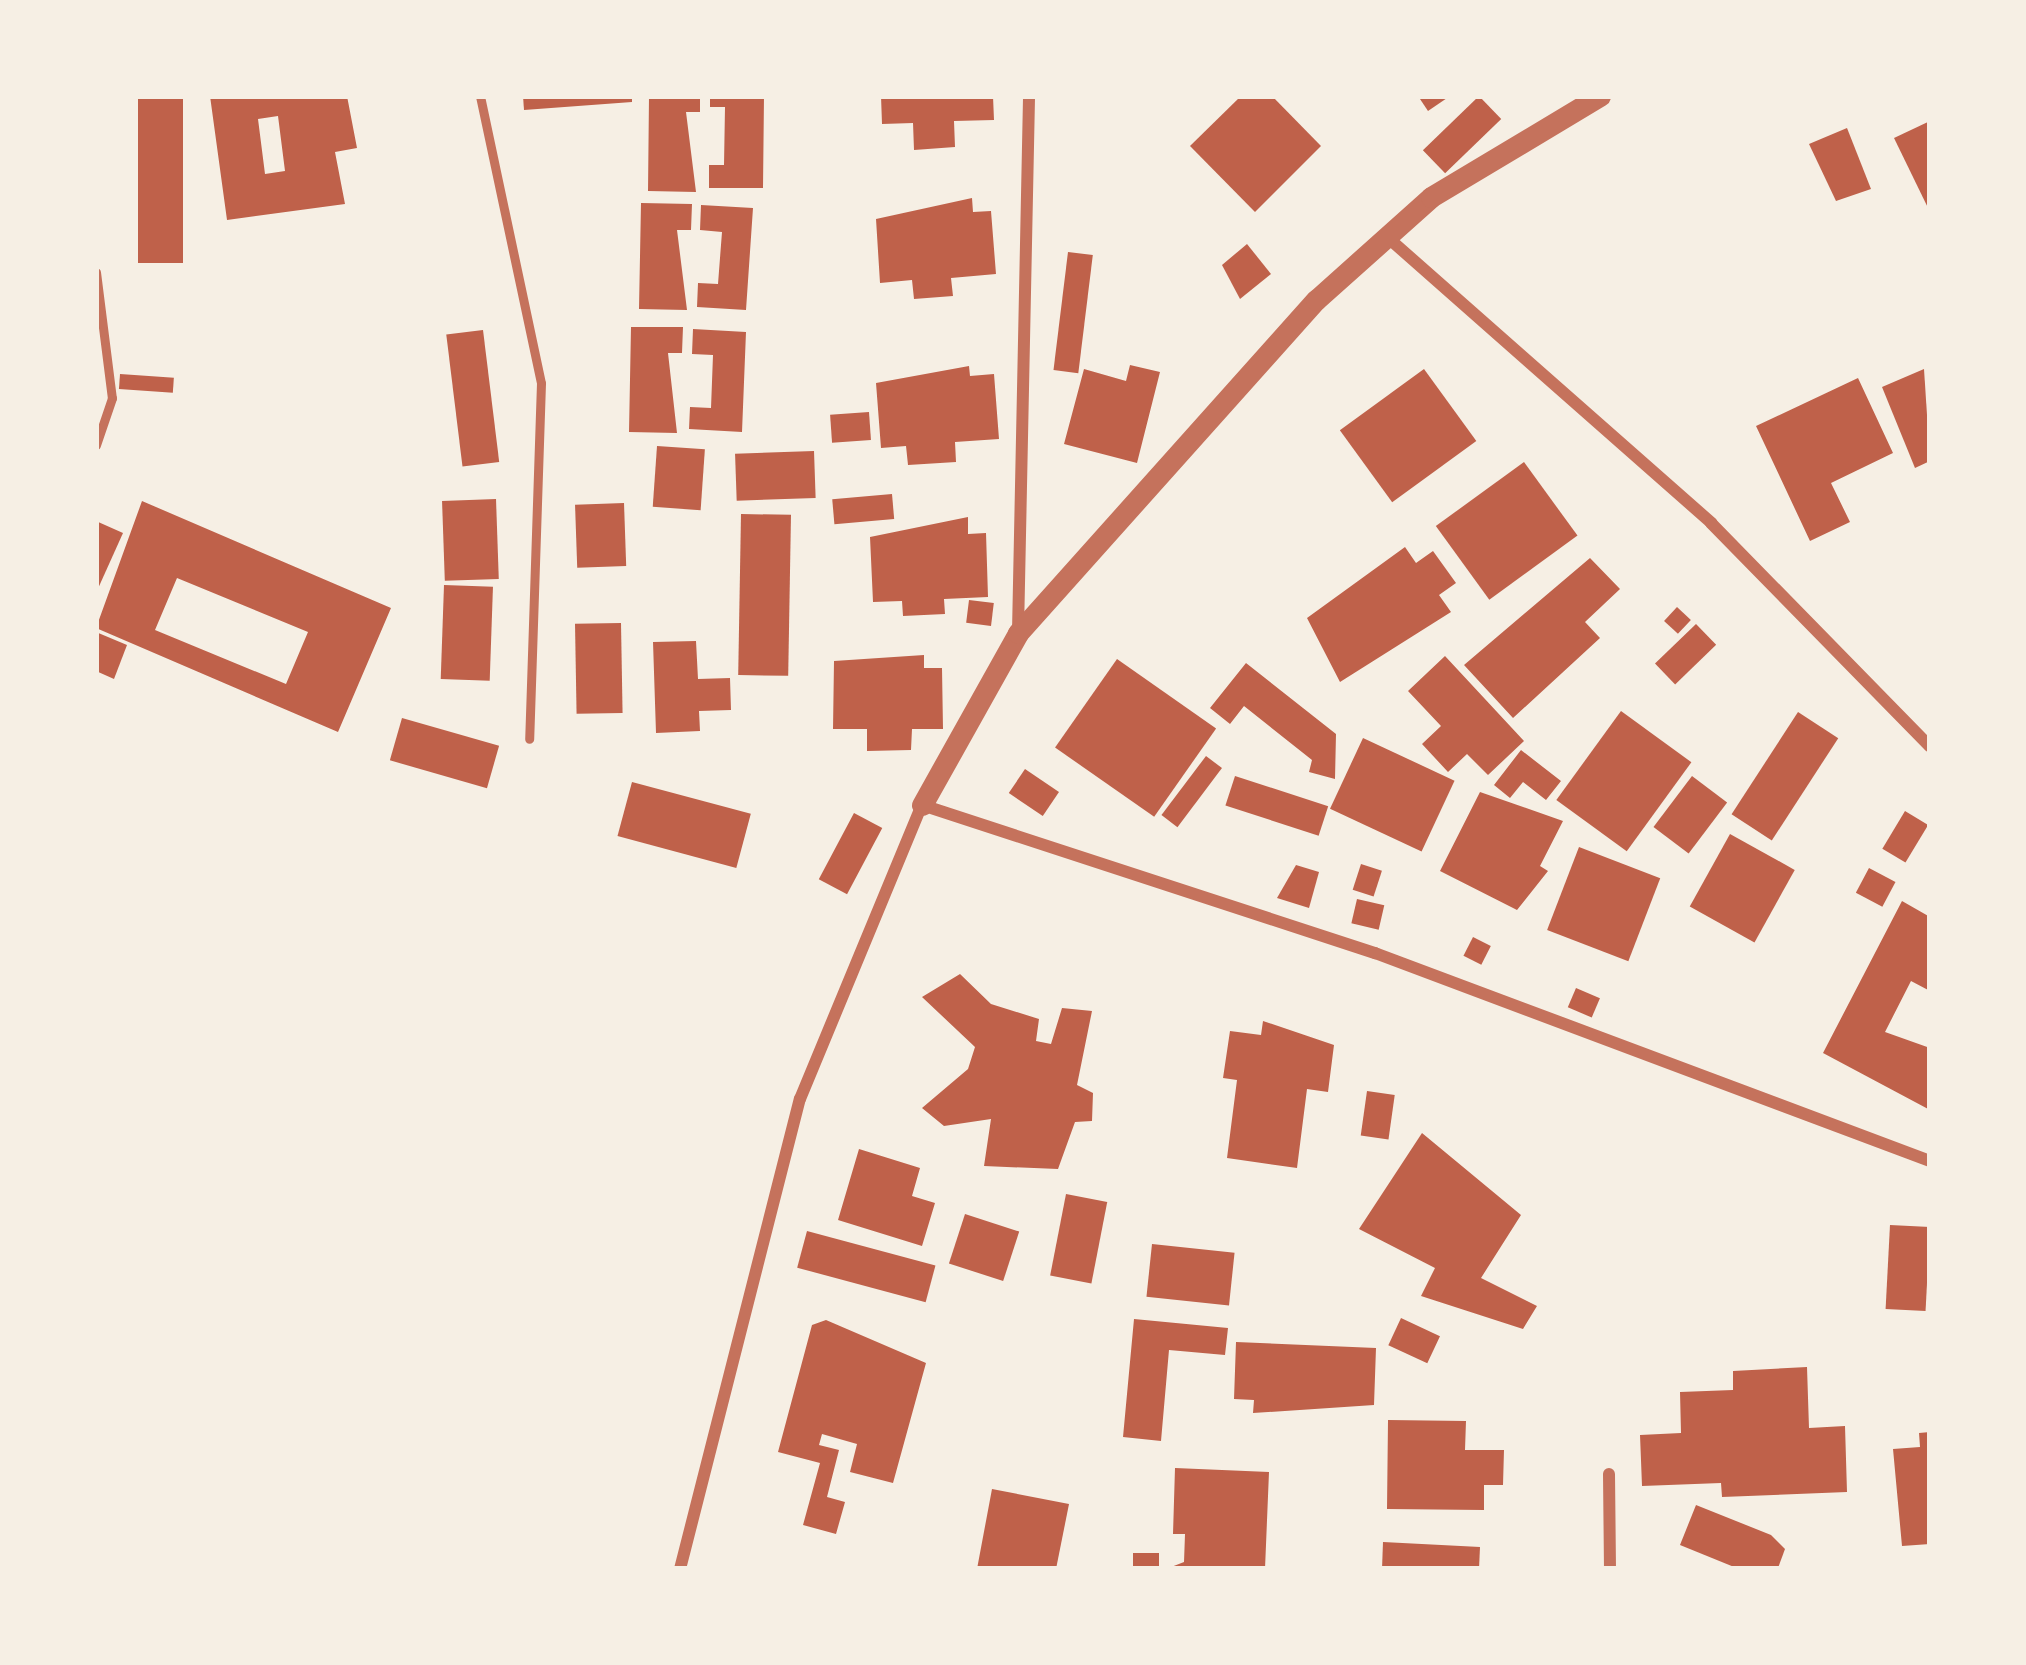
<!DOCTYPE html>
<style>
body{margin:0}
#map{position:relative;width:2026px;height:1665px;overflow:hidden;background:#f6efe4;font-family:Raleway,sans-serif}
div>[style]{position:absolute}
.building>*{inset:0;background:#bf614a;transform-origin:0 0}
.service>*{height:9px;margin:-4.5px;padding:0 4.5px;transform-origin:4.5px;border-radius:4.5px;background:#c5725c}
.minor>*{height:12px;margin:-6px;padding:0 6px;transform-origin:6px;border-radius:6px;background:#c5725c}
.tertiary>*{height:21px;margin:-10.5px;padding:0 10.5px;transform-origin:10.5px;border-radius:10.5px;background:#c5725c}
span{translate:-50% -50%;white-space:nowrap;text-align:center;line-height:1.15;-webkit-text-stroke:9px #f6efe4;paint-order:stroke}
.frame{position:absolute;inset:0;border:99px solid #f6efe4;pointer-events:none}
</style>
<div id="map">
<div class="building">
<div style="left:138px;top:96px;width:45px;height:167px"></div>
<div style="clip-path:polygon(evenodd,210px 96px,347px 96px,357px 148px,335px 152px,345px 204px,227px 220px,210px 96px,278px 116px,285px 171px,265px 174px,258px 119px,278px 116px)"></div>
<div style="clip-path:polygon(523px 96px,632px 96px,632px 102px,524px 110px)"></div>
<div style="clip-path:polygon(649px 96px,700px 96px,700px 112px,686px 112px,696px 192px,648px 191px)"></div>
<div style="clip-path:polygon(710px 96px,764px 96px,763px 188px,709px 188px,709px 165px,724px 165px,725px 107px,710px 107px)"></div>
<div style="clip-path:polygon(881px 96px,993px 96px,994px 120px,954px 121px,955px 147px,914px 150px,913px 123px,882px 124px)"></div>
<div style="clip-path:polygon(1241px 96px,1272px 96px,1321px 146px,1255px 212px,1190px 146px)"></div>
<div style="clip-path:polygon(1418px 96px,1450px 96px,1428px 111px)"></div>
<div style="left:1479px;top:96px;width:32px;height:78px;rotate:46deg"></div>
<div style="clip-path:polygon(1930px 121px,1930px 212px,1894px 138px)"></div>
<div style="clip-path:polygon(1847px 128px,1871px 189px,1836px 201px,1809px 144px)"></div>
<div style="clip-path:polygon(972px 198px,973px 212px,991px 211px,996px 274px,951px 278px,953px 296px,914px 299px,912px 280px,880px 283px,876px 219px)"></div>
<div style="clip-path:polygon(641px 203px,692px 204px,691px 230px,677px 230px,687px 310px,639px 309px)"></div>
<div style="clip-path:polygon(701px 205px,753px 208px,746px 310px,697px 307px,698px 283px,718px 284px,722px 232px,700px 230px)"></div>
<div style="clip-path:polygon(1247px 244px,1271px 274px,1240px 299px,1222px 265px)"></div>
<div style="left:1068px;top:252px;width:25px;height:119px;rotate:7deg"></div>
<div style="clip-path:polygon(631px 327px,683px 327px,682px 353px,668px 353px,677px 433px,629px 432px)"></div>
<div style="clip-path:polygon(693px 329px,746px 332px,742px 432px,689px 429px,690px 407px,711px 408px,713px 355px,692px 354px)"></div>
<div style="left:483px;top:330px;width:133px;height:37px;rotate:83deg"></div>
<div style="clip-path:polygon(1130px 365px,1160px 372px,1137px 463px,1064px 444px,1084px 369px,1126px 381px)"></div>
<div style="clip-path:polygon(969px 366px,970px 376px,994px 374px,999px 439px,955px 442px,956px 462px,908px 465px,906px 446px,881px 448px,876px 383px)"></div>
<div style="left:1424px;top:369px;width:89px;height:104px;rotate:54deg"></div>
<div style="clip-path:polygon(1924px 369px,1930px 461px,1915px 468px,1882px 387px)"></div>
<div style="left:120px;top:374px;width:54px;height:15px;rotate:4deg"></div>
<div style="clip-path:polygon(1858px 378px,1893px 453px,1831px 483px,1850px 522px,1810px 541px,1756px 426px)"></div>
<div style="left:869px;top:412px;width:28px;height:39px;rotate:86deg"></div>
<div style="left:657px;top:446px;width:48px;height:61px;rotate:4deg"></div>
<div style="left:814px;top:451px;width:47px;height:79px;rotate:88deg"></div>
<div style="left:1524px;top:462px;width:91px;height:109px;rotate:54deg"></div>
<div style="left:892px;top:494px;width:25px;height:60px;rotate:85deg"></div>
<div style="left:496px;top:499px;width:80px;height:54px;rotate:88deg"></div>
<div style="clip-path:polygon(evenodd,142px 501px,391px 608px,338px 732px,96px 628px,142px 501px,177px 578px,308px 632px,286px 684px,155px 630px,177px 578px)"></div>
<div style="left:624px;top:503px;width:63px;height:49px;rotate:88deg"></div>
<div style="left:741px;top:514px;width:50px;height:161px;rotate:1deg"></div>
<div style="clip-path:polygon(968px 517px,968px 534px,986px 533px,988px 597px,944px 599px,945px 614px,903px 616px,902px 601px,873px 602px,870px 537px)"></div>
<div style="clip-path:polygon(96px 521px,123px 533px,96px 593px)"></div>
<div style="clip-path:polygon(1405px 547px,1416px 563px,1433px 551px,1456px 583px,1439px 595px,1451px 612px,1340px 682px,1307px 618px)"></div>
<div style="clip-path:polygon(1590px 558px,1620px 589px,1585px 622px,1600px 638px,1513px 718px,1464px 665px)"></div>
<div style="left:444px;top:585px;width:49px;height:94px;rotate:2deg"></div>
<div style="left:969px;top:600px;width:25px;height:23px;rotate:7deg"></div>
<div style="left:1677px;top:607px;width:19px;height:19px;rotate:43deg"></div>
<div style="left:621px;top:623px;width:90px;height:46px;rotate:89deg"></div>
<div style="left:1696px;top:624px;width:29px;height:57px;rotate:46deg"></div>
<div style="clip-path:polygon(96px 632px,127px 645px,114px 679px,96px 671px)"></div>
<div style="clip-path:polygon(696px 641px,698px 679px,730px 678px,731px 710px,699px 711px,700px 731px,656px 733px,653px 642px)"></div>
<div style="clip-path:polygon(924px 655px,924px 668px,942px 668px,943px 729px,912px 729px,911px 750px,867px 751px,867px 729px,833px 729px,834px 661px)"></div>
<div style="clip-path:polygon(1445px 656px,1524px 741px,1488px 775px,1467px 754px,1448px 772px,1422px 744px,1441px 726px,1408px 691px)"></div>
<div style="left:1117px;top:659px;width:121px;height:108px;rotate:35deg"></div>
<div style="clip-path:polygon(1246px 663px,1336px 734px,1335px 779px,1309px 772px,1312px 760px,1244px 706px,1230px 724px,1210px 708px)"></div>
<div style="left:1621px;top:711px;width:87px;height:110px;rotate:36deg"></div>
<div style="left:1798px;top:712px;width:48px;height:122px;rotate:33deg"></div>
<div style="left:402px;top:718px;width:101px;height:44px;rotate:16deg"></div>
<div style="left:1363px;top:738px;width:101px;height:78px;rotate:25deg"></div>
<div style="clip-path:polygon(1521px 750px,1561px 781px,1546px 800px,1523px 782px,1510px 798px,1494px 785px)"></div>
<div style="left:1206px;top:756px;width:20px;height:74px;rotate:37deg"></div>
<div style="left:1025px;top:769px;width:41px;height:29px;rotate:34deg"></div>
<div style="left:1235px;top:776px;width:98px;height:31px;rotate:18deg"></div>
<div style="left:1692px;top:776px;width:44px;height:64px;rotate:37deg"></div>
<div style="left:632px;top:782px;width:123px;height:56px;rotate:15deg"></div>
<div style="clip-path:polygon(1480px 792px,1563px 821px,1540px 866px,1548px 871px,1517px 910px,1440px 871px)"></div>
<div style="left:1905px;top:811px;width:27px;height:44px;rotate:31deg"></div>
<div style="left:854px;top:813px;width:32px;height:75px;rotate:28deg"></div>
<div style="left:1730px;top:834px;width:74px;height:83px;rotate:29deg"></div>
<div style="left:1579px;top:847px;width:87px;height:89px;rotate:21deg"></div>
<div style="left:1361px;top:864px;width:22px;height:27px;rotate:18deg"></div>
<div style="clip-path:polygon(1296px 865px,1319px 872px,1309px 908px,1277px 898px)"></div>
<div style="left:1869px;top:868px;width:30px;height:28px;rotate:28deg"></div>
<div style="left:1357px;top:899px;width:28px;height:25px;rotate:13deg"></div>
<div style="clip-path:polygon(1902px 901px,1930px 917px,1930px 991px,1911px 981px,1885px 1032px,1930px 1048px,1930px 1110px,1823px 1053px)"></div>
<div style="left:1473px;top:937px;width:20px;height:21px;rotate:27deg"></div>
<div style="clip-path:polygon(960px 974px,991px 1004px,1039px 1019px,1036px 1041px,1051px 1044px,1062px 1008px,1092px 1011px,1077px 1085px,1093px 1093px,1092px 1121px,1075px 1122px,1058px 1169px,984px 1166px,991px 1119px,944px 1126px,922px 1108px,968px 1069px,975px 1047px,922px 997px)"></div>
<div style="left:1576px;top:988px;width:26px;height:21px;rotate:23deg"></div>
<div style="clip-path:polygon(1263px 1021px,1334px 1045px,1328px 1092px,1307px 1089px,1297px 1168px,1227px 1158px,1237px 1080px,1223px 1078px,1230px 1031px,1261px 1035px)"></div>
<div style="left:1367px;top:1091px;width:28px;height:45px;rotate:8deg"></div>
<div style="clip-path:polygon(1422px 1133px,1521px 1215px,1481px 1278px,1537px 1306px,1523px 1329px,1421px 1296px,1435px 1268px,1359px 1229px)"></div>
<div style="clip-path:polygon(859px 1149px,920px 1168px,912px 1196px,935px 1203px,922px 1246px,838px 1220px)"></div>
<div style="left:1066px;top:1194px;width:42px;height:83px;rotate:11deg"></div>
<div style="left:965px;top:1214px;width:57px;height:52px;rotate:18deg"></div>
<div style="left:1890px;top:1225px;width:40px;height:84px;rotate:3deg"></div>
<div style="left:807px;top:1231px;width:133px;height:38px;rotate:15deg"></div>
<div style="left:1152px;top:1244px;width:83px;height:53px;rotate:6deg"></div>
<div style="left:1401px;top:1318px;width:43px;height:30px;rotate:25deg"></div>
<div style="clip-path:polygon(1134px 1319px,1228px 1328px,1225px 1355px,1169px 1350px,1161px 1441px,1123px 1437px)"></div>
<div style="clip-path:polygon(826px 1320px,926px 1363px,893px 1483px,850px 1472px,857px 1444px,822px 1434px,819px 1445px,839px 1450px,827px 1497px,845px 1502px,836px 1534px,803px 1525px,820px 1463px,778px 1452px,812px 1325px)"></div>
<div style="clip-path:polygon(1236px 1342px,1376px 1348px,1374px 1405px,1253px 1413px,1254px 1400px,1234px 1399px)"></div>
<div style="clip-path:polygon(1807px 1367px,1809px 1428px,1845px 1426px,1847px 1492px,1722px 1497px,1721px 1483px,1642px 1486px,1640px 1435px,1681px 1433px,1680px 1392px,1733px 1390px,1733px 1371px)"></div>
<div style="clip-path:polygon(1388px 1420px,1466px 1421px,1465px 1450px,1504px 1450px,1503px 1485px,1484px 1485px,1484px 1510px,1387px 1509px)"></div>
<div style="clip-path:polygon(1930px 1432px,1930px 1544px,1902px 1546px,1893px 1449px,1920px 1447px,1919px 1433px)"></div>
<div style="clip-path:polygon(1175px 1468px,1269px 1472px,1265px 1569px,1166px 1569px,1184px 1562px,1185px 1534px,1173px 1534px)"></div>
<div style="clip-path:polygon(992px 1489px,1069px 1504px,1056px 1569px,977px 1569px)"></div>
<div style="clip-path:polygon(1696px 1505px,1771px 1535px,1785px 1549px,1778px 1568px,1739px 1569px,1680px 1545px)"></div>
<div style="clip-path:polygon(1383px 1542px,1480px 1547px,1479px 1569px,1382px 1569px)"></div>
<div style="left:1133px;top:1553px;width:26px;height:16px"></div>
</div>
<div class="service">
<div style="left:480px;top:96px;width:293px;rotate:78deg"></div>
<div style="left:541px;top:383px;width:356px;rotate:91.9deg"></div>
<div style="left:96px;top:272px;width:127px;rotate:82.8deg"></div>
<div style="left:112px;top:398px;width:50px;rotate:108.8deg"></div>
</div>
<div class="minor">
<div style="left:1386px;top:236px;width:434px;rotate:41.4deg"></div>
<div style="left:1711px;top:523px;width:313px;rotate:45.6deg"></div>
<div style="left:1018px;top:632px;width:536px;rotate:-88.82deg"></div>
<div style="left:1609px;top:1474px;width:95px;rotate:89.4deg"></div>
<div style="left:680px;top:1569px;width:485px;rotate:-75.7deg"></div>
<div style="left:800px;top:1099px;width:318px;rotate:-67.5deg"></div>
<div style="left:922px;top:805px;width:477px;rotate:18.1deg"></div>
<div style="left:1375px;top:953px;width:593px;rotate:20.54deg"></div>
</div>
<div class="tertiary">
<div style="left:922px;top:805px;width:197px;rotate:-60.8deg"></div>
<div style="left:1018px;top:633px;width:447px;rotate:-48.2deg"></div>
<div style="left:1316px;top:300px;width:154px;rotate:-41.8deg"></div>
<div style="left:1431px;top:197px;width:197px;rotate:-30.9deg"></div>
</div>
<div class="frame"></div>
</div>
